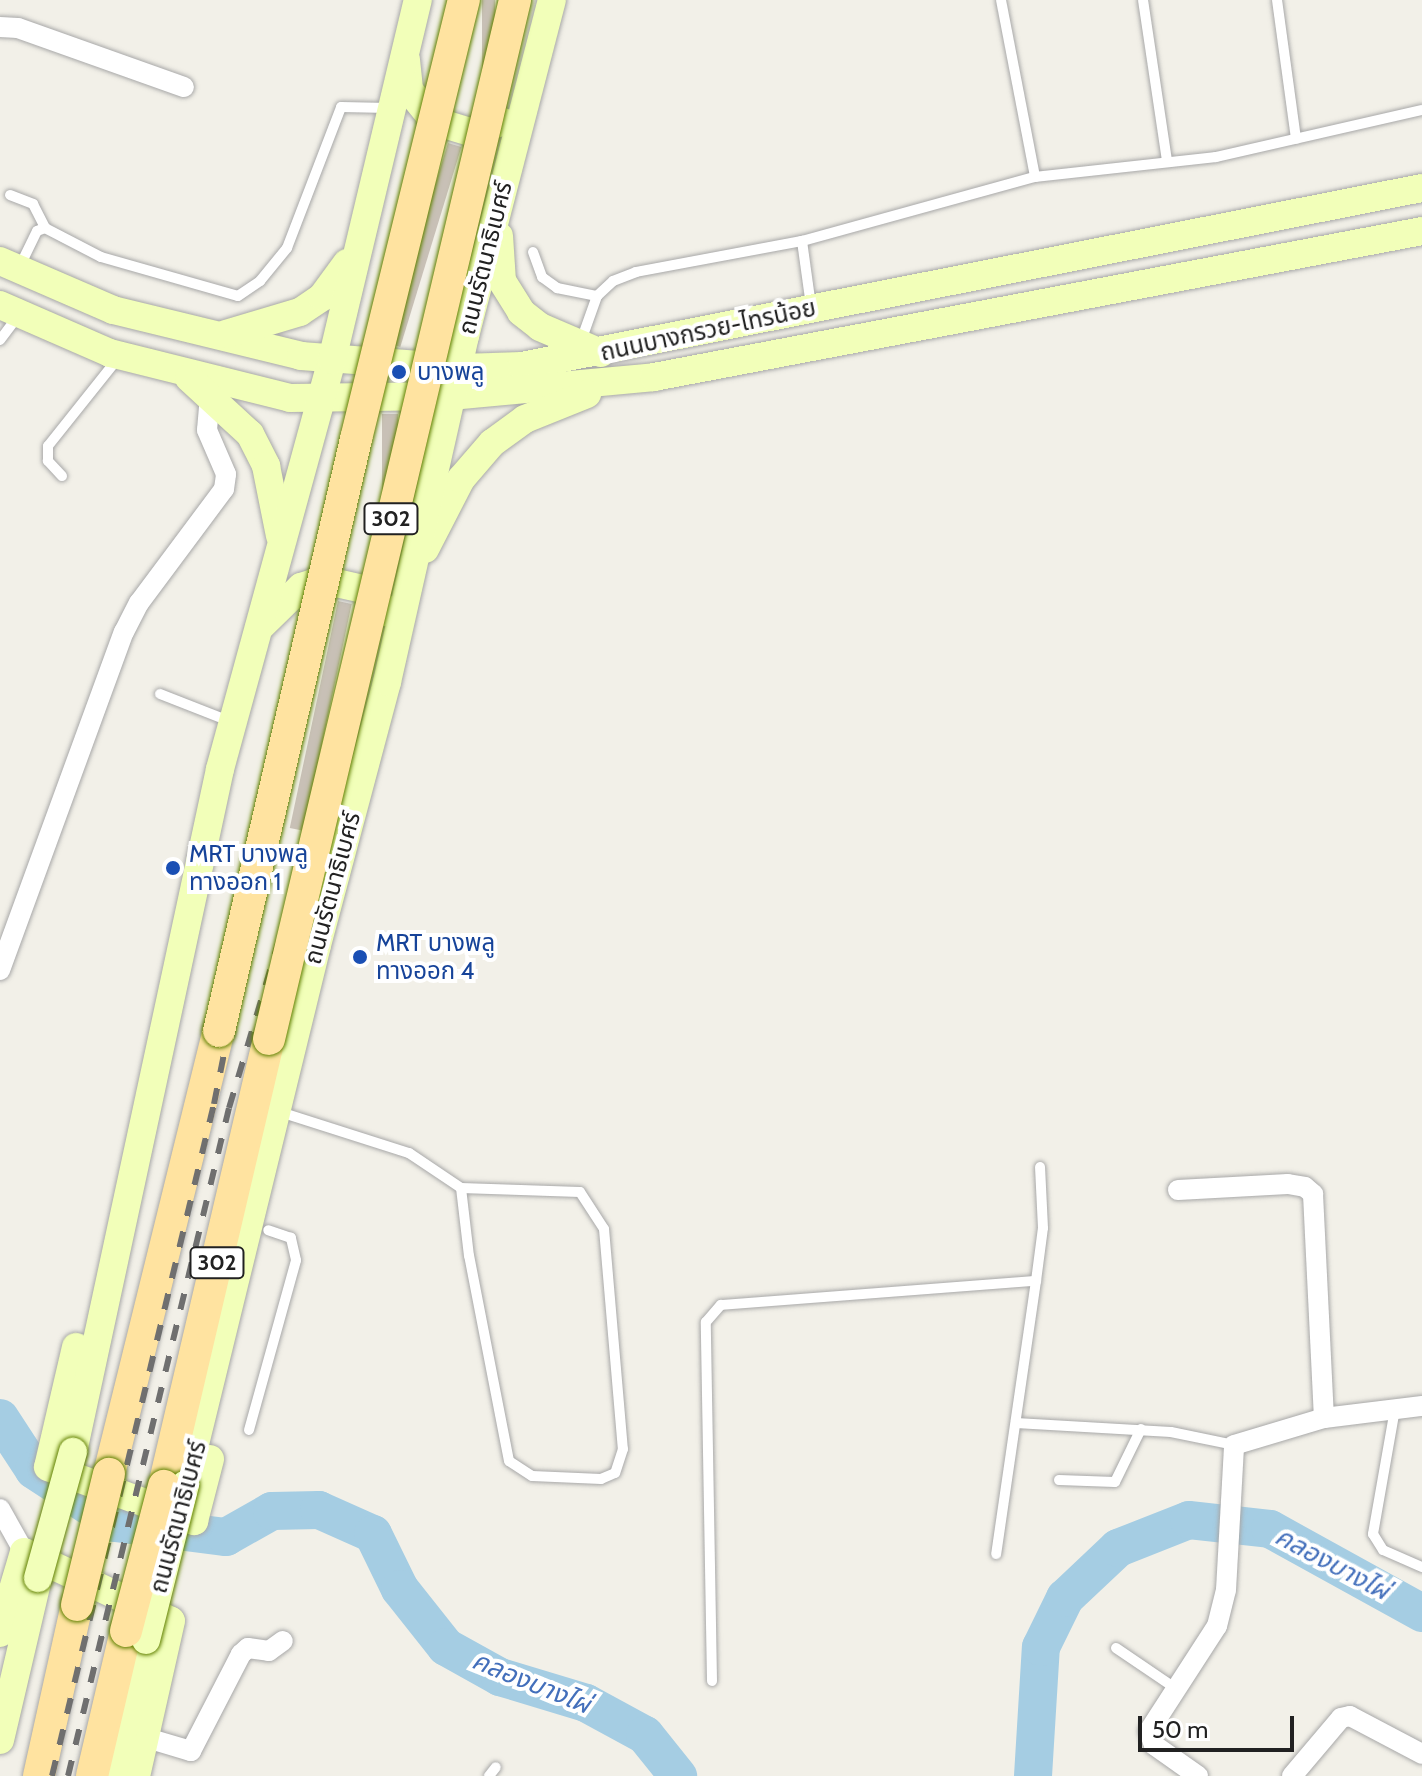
<!DOCTYPE html>
<meta charset="utf-8">
<style>
body{margin:0}
#map{position:relative;width:1422px;height:1776px;overflow:hidden;background:#f2f0e8;font-family:Cabin,"Noto Sans Thai",sans-serif}
div>[style]{position:absolute}
.river>*{height:38px;margin:-19px;padding:0 19px;transform-origin:19px;border-radius:19px;background:#a5cde3}
.building>*{inset:0;background:#c8c0b6;transform-origin:0 0}
.roads{filter:drop-shadow(0 0 2px #a8a8a8) drop-shadow(0 0 2px #a8a8a8)}
.service>*{height:10px;margin:-5px;padding:0 5px;transform-origin:5px;border-radius:5px;background:#fff}
.minor>*{height:20px;margin:-10px;padding:0 10px;transform-origin:10px;border-radius:10px;background:#fff}
.secondary>*{height:28px;margin:-14px;padding:0 14px;transform-origin:14px;border-radius:14px;background:#f2ffb9}
.primary>*{height:32px;margin:-16px;padding:0 16px;transform-origin:16px;border-radius:16px;background:#ffe3a0}
.rail>*{height:6px;margin-top:-3px;transform-origin:0;background:repeating-linear-gradient(90deg,#6f6f6f 0 16px,transparent 0 32px)}
.bridges{filter:drop-shadow(0 0 2px #618100) drop-shadow(0 0 2px #618100)}
.secondary-bridge>*{height:28px;margin:-14px;padding:0 14px;transform-origin:14px;border-radius:14px;background:#f2ffb9}
.primary-bridge>*{height:32px;margin:-16px;padding:0 16px;transform-origin:16px;border-radius:16px;background:#ffe3a0}
.dots>*{width:22px;height:22px;translate:-50% -50%;box-sizing:border-box;border:4px solid #fff;border-radius:50%}
span{translate:-50% -50%;white-space:nowrap;text-align:center;line-height:1.15;-webkit-text-stroke:8px #fff;paint-order:stroke}
.shield-label span{padding:2px 6px;background:#fff;border:2px solid;border-radius:6px;-webkit-text-stroke-width:0}
.shield-label{font-size:22px;color:#212121;font-weight:700}
.street-label{font-size:24px;color:#212121}
.transit-label{font-size:24px;color:#164399}
.left{translate:0 -50%;text-align:left}
.water-label{font-size:26px;color:#436fbb;font-style:italic}
.scale{position:absolute;left:1138px;top:1716px;width:156px;height:36px;box-sizing:border-box;border:4px solid #212121;border-top:0;padding-left:10px;font-size:24px;line-height:28px;white-space:nowrap;color:#212121;-webkit-text-stroke:6px #fff;paint-order:stroke}
</style>
<div id="map">
<div class="river">
<div style="left:0;top:1418px;width:62px;rotate:56.8deg"></div>
<div style="left:34px;top:1470px;width:97px;rotate:33.2deg"></div>
<div style="left:115px;top:1523px;width:112px;rotate:7.2deg"></div>
<div style="left:226px;top:1537px;width:53px;rotate:-29.5deg"></div>
<div style="left:272px;top:1511px;width:47px;rotate:-1.2deg"></div>
<div style="left:319px;top:1510px;width:59px;rotate:24deg"></div>
<div style="left:373px;top:1534px;width:61px;rotate:63.9deg"></div>
<div style="left:400px;top:1589px;width:74px;rotate:51.6deg"></div>
<div style="left:446px;top:1647px;width:62px;rotate:29.1deg"></div>
<div style="left:500px;top:1677px;width:90px;rotate:16.8deg"></div>
<div style="left:586px;top:1703px;width:67px;rotate:28.5deg"></div>
<div style="left:645px;top:1735px;width:53px;rotate:51.2deg"></div>
<div style="left:1033px;top:1776px;width:129px;rotate:-86.5deg"></div>
<div style="left:1041px;top:1647px;width:55px;rotate:-63.9deg"></div>
<div style="left:1065px;top:1598px;width:73px;rotate:-43.3deg"></div>
<div style="left:1118px;top:1548px;width:76px;rotate:-21.5deg"></div>
<div style="left:1189px;top:1520px;width:81px;rotate:6.3deg"></div>
<div style="left:1270px;top:1529px;width:174px;rotate:28.9deg"></div>
</div>
<div class="building">
<div style="left:482px;top:0;width:13px;height:113px"></div>
<div style="left:448px;top:143px;width:14px;height:209px;rotate:17deg"></div>
<div style="left:382px;top:414px;width:16px;height:158px"></div>
<div style="left:338px;top:601px;width:14px;height:232px;rotate:12deg"></div>
</div>
<div class="roads">
<div class="service">
<div style="left:1001px;top:0;width:180px;rotate:79.1deg"></div>
<div style="left:1143px;top:0;width:163px;rotate:81.5deg"></div>
<div style="left:1277px;top:0;width:140px;rotate:82.2deg"></div>
<div style="left:10px;top:195px;width:25px;rotate:21deg"></div>
<div style="left:33px;top:204px;width:27px;rotate:63deg"></div>
<div style="left:802px;top:241px;width:66px;rotate:82.1deg"></div>
<div style="left:533px;top:252px;width:27px;rotate:70deg"></div>
<div style="left:542px;top:277px;width:19px;rotate:36deg"></div>
<div style="left:557px;top:288px;width:41px;rotate:11.3deg"></div>
<div style="left:19px;top:268px;width:41px;rotate:-64.1deg"></div>
<div style="left:37px;top:231px;width:9px;rotate:-21deg"></div>
<div style="left:45px;top:228px;width:63px;rotate:27.4deg"></div>
<div style="left:101px;top:257px;width:142px;rotate:15.9deg"></div>
<div style="left:238px;top:296px;width:27px;rotate:-34deg"></div>
<div style="left:260px;top:281px;width:43px;rotate:-50.7deg"></div>
<div style="left:287px;top:248px;width:151px;rotate:-69deg"></div>
<div style="left:341px;top:107px;width:48px;rotate:1.2deg"></div>
<div style="left:0;top:340px;width:30px;rotate:-53deg"></div>
<div style="left:581px;top:341px;width:48px;rotate:-70.4deg"></div>
<div style="left:597px;top:296px;width:22px;rotate:-43deg"></div>
<div style="left:613px;top:281px;width:25px;rotate:-21deg"></div>
<div style="left:636px;top:272px;width:169px;rotate:-10.6deg"></div>
<div style="left:802px;top:241px;width:242px;rotate:-15.4deg"></div>
<div style="left:1035px;top:177px;width:182px;rotate:-6.3deg"></div>
<div style="left:1216px;top:157px;width:211px;rotate:-12.9deg"></div>
<div style="left:62px;top:476px;width:21px;rotate:-133deg"></div>
<div style="left:48px;top:461px;width:15px;rotate:-90deg"></div>
<div style="left:48px;top:446px;width:114px;rotate:-51.4deg"></div>
<div style="left:160px;top:694px;width:77px;rotate:21.3deg"></div>
<div style="left:277px;top:1111px;width:139px;rotate:17.7deg"></div>
<div style="left:409px;top:1153px;width:63px;rotate:33.9deg"></div>
<div style="left:461px;top:1188px;width:119px;rotate:1.9deg"></div>
<div style="left:580px;top:1192px;width:44px;rotate:57deg"></div>
<div style="left:604px;top:1229px;width:221px;rotate:85.1deg"></div>
<div style="left:623px;top:1449px;width:25px;rotate:108deg"></div>
<div style="left:615px;top:1473px;width:15px;rotate:157deg"></div>
<div style="left:601px;top:1479px;width:69px;rotate:-177.5deg"></div>
<div style="left:532px;top:1476px;width:27px;rotate:-147deg"></div>
<div style="left:509px;top:1461px;width:209px;rotate:-101deg"></div>
<div style="left:469px;top:1256px;width:68px;rotate:-96.7deg"></div>
<div style="left:1036px;top:1281px;width:53px;rotate:-82.5deg"></div>
<div style="left:1043px;top:1228px;width:61px;rotate:-92.8deg"></div>
<div style="left:1395px;top:1409px;width:127px;rotate:100deg"></div>
<div style="left:1373px;top:1534px;width:19px;rotate:58deg"></div>
<div style="left:1383px;top:1550px;width:43px;rotate:23.6deg"></div>
<div style="left:1016px;top:1423px;width:155px;rotate:3.3deg"></div>
<div style="left:1171px;top:1432px;width:64px;rotate:11.7deg"></div>
<div style="left:249px;top:1430px;width:176px;rotate:-74.5deg"></div>
<div style="left:296px;top:1260px;width:23px;rotate:-103deg"></div>
<div style="left:291px;top:1238px;width:24px;rotate:-161deg"></div>
<div style="left:1059px;top:1480px;width:56px;rotate:2deg"></div>
<div style="left:1115px;top:1482px;width:59px;rotate:-63.9deg"></div>
<div style="left:1116px;top:1648px;width:71px;rotate:34.1deg"></div>
<div style="left:712px;top:1681px;width:359px;rotate:-91deg"></div>
<div style="left:706px;top:1322px;width:23px;rotate:-49deg"></div>
<div style="left:721px;top:1305px;width:316px;rotate:-4.4deg"></div>
<div style="left:1036px;top:1281px;width:276px;rotate:98.3deg"></div>
<div style="left:489px;top:1776px;width:11px;rotate:-52deg"></div>
</div>
<div class="minor">
<div style="left:0;top:27px;width:18px;rotate:3deg"></div>
<div style="left:18px;top:28px;width:176px;rotate:19.6deg"></div>
<div style="left:0;top:970px;width:360px;rotate:-69.9deg"></div>
<div style="left:124px;top:632px;width:33px;rotate:-63deg"></div>
<div style="left:139px;top:603px;width:142px;rotate:-53.3deg"></div>
<div style="left:224px;top:489px;width:15px;rotate:-82deg"></div>
<div style="left:226px;top:474px;width:48px;rotate:-113.4deg"></div>
<div style="left:207px;top:430px;width:34px;rotate:-85deg"></div>
<div style="left:1178px;top:1190px;width:110px;rotate:-3.1deg"></div>
<div style="left:1288px;top:1184px;width:17px;rotate:10deg"></div>
<div style="left:1305px;top:1187px;width:11px;rotate:41deg"></div>
<div style="left:1313px;top:1194px;width:224px;rotate:87.2deg"></div>
<div style="left:0;top:1509px;width:49px;rotate:60.8deg"></div>
<div style="left:147px;top:1738px;width:46px;rotate:16.5deg"></div>
<div style="left:191px;top:1751px;width:109px;rotate:-62.7deg"></div>
<div style="left:241px;top:1654px;width:9px;rotate:-41deg"></div>
<div style="left:248px;top:1648px;width:21px;rotate:8deg"></div>
<div style="left:269px;top:1651px;width:17px;rotate:-36deg"></div>
<div style="left:1198px;top:1776px;width:54px;rotate:-144.8deg"></div>
<div style="left:1154px;top:1745px;width:15px;rotate:-110deg"></div>
<div style="left:1149px;top:1731px;width:125px;rotate:-57.1deg"></div>
<div style="left:1217px;top:1626px;width:37px;rotate:-76deg"></div>
<div style="left:1226px;top:1590px;width:145px;rotate:-86.8deg"></div>
<div style="left:1234px;top:1445px;width:94px;rotate:-16.7deg"></div>
<div style="left:1324px;top:1418px;width:99px;rotate:-7deg"></div>
<div style="left:1292px;top:1776px;width:76px;rotate:-49.8deg"></div>
<div style="left:1341px;top:1718px;width:9px;rotate:-13deg"></div>
<div style="left:1350px;top:1716px;width:81px;rotate:27.8deg"></div>
</div>
<div class="secondary">
<div style="left:406px;top:60px;width:30px;rotate:84deg"></div>
<div style="left:409px;top:90px;width:40px;rotate:51deg"></div>
<div style="left:434px;top:121px;width:39px;rotate:17deg"></div>
<div style="left:471px;top:132px;width:33px;rotate:-18deg"></div>
<div style="left:499px;top:236px;width:45px;rotate:86.2deg"></div>
<div style="left:502px;top:281px;width:36px;rotate:58deg"></div>
<div style="left:521px;top:312px;width:24px;rotate:38deg"></div>
<div style="left:540px;top:327px;width:66px;rotate:23.1deg"></div>
<div style="left:0;top:261px;width:123px;rotate:23.4deg"></div>
<div style="left:113px;top:310px;width:194px;rotate:13.7deg"></div>
<div style="left:301px;top:356px;width:158px;rotate:4.3deg"></div>
<div style="left:459px;top:368px;width:63px;rotate:-1.8deg"></div>
<div style="left:522px;top:366px;width:917px;rotate:-11.19deg"></div>
<div style="left:0;top:305px;width:120px;rotate:23.6deg"></div>
<div style="left:110px;top:353px;width:186px;rotate:14deg"></div>
<div style="left:290px;top:398px;width:161px;rotate:-0.7deg"></div>
<div style="left:451px;top:396px;width:204px;rotate:-5.3deg"></div>
<div style="left:654px;top:377px;width:782px;rotate:-10.76deg"></div>
<div style="left:226px;top:334px;width:77px;rotate:-16.6deg"></div>
<div style="left:300px;top:312px;width:27px;rotate:-34deg"></div>
<div style="left:322px;top:297px;width:42px;rotate:-53.7deg"></div>
<div style="left:189px;top:378px;width:83px;rotate:42.6deg"></div>
<div style="left:250px;top:434px;width:36px;rotate:63deg"></div>
<div style="left:266px;top:466px;width:71px;rotate:78.7deg"></div>
<div style="left:425px;top:549px;width:79px;rotate:-62.8deg"></div>
<div style="left:461px;top:479px;width:48px;rotate:-49.3deg"></div>
<div style="left:492px;top:443px;width:41px;rotate:-36deg"></div>
<div style="left:525px;top:419px;width:67px;rotate:-22deg"></div>
<div style="left:259px;top:628px;width:59px;rotate:-44.3deg"></div>
<div style="left:301px;top:587px;width:23px;rotate:-18deg"></div>
<div style="left:323px;top:580px;width:45px;rotate:12.8deg"></div>
<div style="left:367px;top:590px;width:30px;rotate:48deg"></div>
<div style="left:76px;top:1347px;width:123px;rotate:103.1deg"></div>
<div style="left:48px;top:1467px;width:156px;rotate:20.3deg"></div>
<div style="left:194px;top:1521px;width:64px;rotate:-75.5deg"></div>
<div style="left:73px;top:1452px;width:699px;rotate:-77.85deg"></div>
<div style="left:220px;top:769px;width:424px;rotate:-74.7deg"></div>
<div style="left:332px;top:360px;width:370px;rotate:-76.6deg"></div>
<div style="left:185px;top:1485px;width:556px;rotate:-76.26deg"></div>
<div style="left:317px;top:945px;width:272px;rotate:-75.1deg"></div>
<div style="left:387px;top:682px;width:355px;rotate:-77.3deg"></div>
<div style="left:465px;top:336px;width:347px;rotate:-75.5deg"></div>
<div style="left:0;top:1633px;width:84px;rotate:-73.5deg"></div>
<div style="left:24px;top:1552px;width:162px;rotate:25.1deg"></div>
<div style="left:171px;top:1621px;width:159px;rotate:102.7deg"></div>
<div style="left:0;top:1740px;width:166px;rotate:-76.8deg"></div>
<div style="left:112px;top:1776px;width:140px;rotate:-76deg"></div>
</div>
<div class="primary">
<div style="left:109px;top:1474px;width:456px;rotate:-76.1deg"></div>
<div style="left:164px;top:1486px;width:459px;rotate:-76.8deg"></div>
<div style="left:39px;top:1776px;width:175px;rotate:-77.5deg"></div>
<div style="left:92px;top:1776px;width:149px;rotate:-76.8deg"></div>
</div>
</div>
<div class="rail">
<div style="left:52px;top:1776px;width:691px;rotate:-76.45deg"></div>
<div style="left:214px;top:1104px;width:265px;rotate:-78.7deg"></div>
<div style="left:266px;top:844px;width:868px;rotate:-76.48deg"></div>
<div style="left:68px;top:1776px;width:687px;rotate:-76.45deg"></div>
<div style="left:229px;top:1108px;width:266px;rotate:-73.4deg"></div>
<div style="left:305px;top:853px;width:878px;rotate:-76.42deg"></div>
</div>
<div class="bridges">
<div class="secondary-bridge">
<div style="left:38px;top:1578px;width:131px;rotate:-74.5deg"></div>
<div style="left:146px;top:1640px;width:160px;rotate:-75.9deg"></div>
</div>
<div class="primary-bridge">
<div style="left:219px;top:1031px;width:608px;rotate:-76.97deg"></div>
<div style="left:356px;top:439px;width:452px;rotate:-76.2deg"></div>
<div style="left:269px;top:1039px;width:1068px;rotate:-76.68deg"></div>
<div style="left:77px;top:1605px;width:135px;rotate:-76.3deg"></div>
<div style="left:126px;top:1631px;width:150px;rotate:-75.3deg"></div>
</div>
</div>
<div class="dots">
<div style="left:399px;top:372px;background:#1a4fb4"></div>
<div style="left:173px;top:868px;background:#1a4fb4"></div>
<div style="left:360px;top:957px;background:#1a4fb4"></div>
</div>
<div class="shield-label">
<span style="left:391px;top:519px">302</span>
<span style="left:217px;top:1263px">302</span>
</div>
<div class="street-label">
<span style="left:485px;top:258px;rotate:-76deg">ถนนรัตนาธิเบศร์</span>
<span style="left:708px;top:330px;rotate:-12deg">ถนนบางกรวย-ไทรน้อย</span>
<span style="left:332px;top:888px;rotate:-75deg">ถนนรัตนาธิเบศร์</span>
<span style="left:178px;top:1517px;rotate:-75deg">ถนนรัตนาธิเบศร์</span>
</div>
<div class="transit-label">
<span class="left" style="left:417px;top:372px">บางพลู</span>
<span class="left" style="left:189px;top:868px">MRT บางพลู<br>ทางออก 1</span>
<span class="left" style="left:376px;top:957px">MRT บางพลู<br>ทางออก 4</span>
</div>
<div class="water-label">
<span style="left:1332px;top:1564px;rotate:28deg">คลองบางไผ่</span>
<span style="left:531px;top:1683px;rotate:22deg">คลองบางไผ่</span>
</div>
<div class="scale">50 m</div>
</div>
